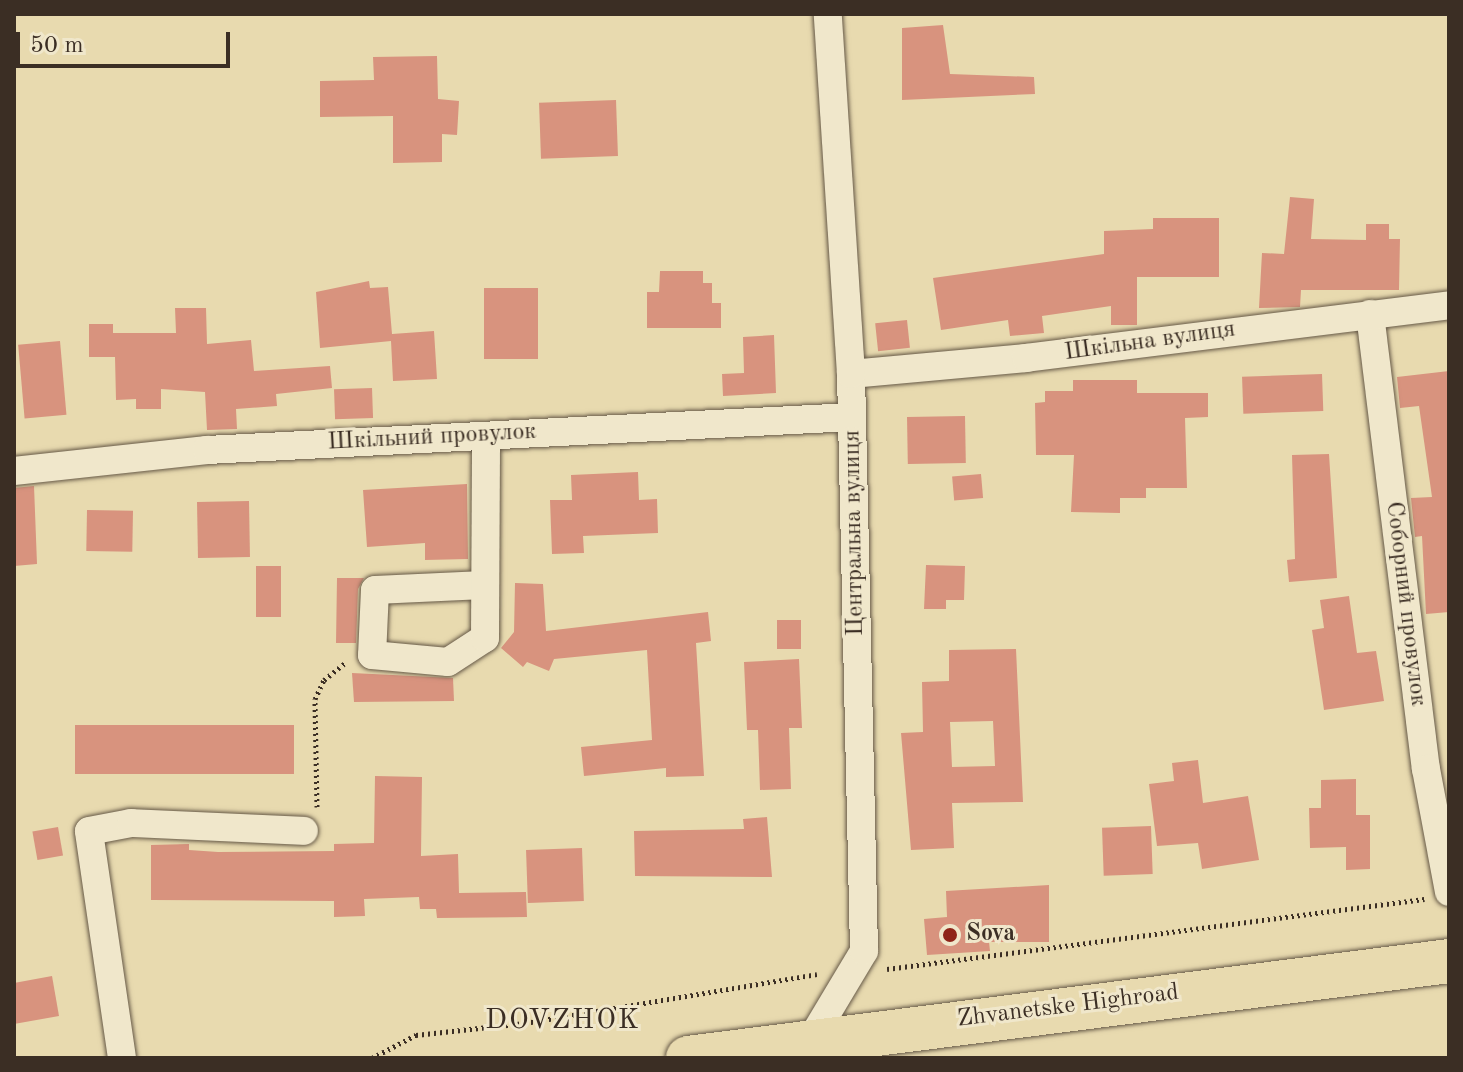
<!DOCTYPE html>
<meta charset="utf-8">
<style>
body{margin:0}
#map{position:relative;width:1463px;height:1072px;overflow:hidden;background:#e8daaf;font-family:"Old Standard TT",serif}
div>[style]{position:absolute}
.building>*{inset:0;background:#d8937e;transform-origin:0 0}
.path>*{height:5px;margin-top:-2.5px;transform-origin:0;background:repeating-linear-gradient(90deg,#3b2e24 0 2px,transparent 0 6px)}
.roads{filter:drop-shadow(0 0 2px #665947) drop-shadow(0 0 2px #665947)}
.minor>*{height:28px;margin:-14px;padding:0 14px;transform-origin:14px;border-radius:14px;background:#f0e7cb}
.primary>*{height:44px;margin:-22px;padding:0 22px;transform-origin:22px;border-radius:22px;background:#e8daaf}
.dots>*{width:22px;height:22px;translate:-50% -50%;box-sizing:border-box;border:4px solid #f0e7cb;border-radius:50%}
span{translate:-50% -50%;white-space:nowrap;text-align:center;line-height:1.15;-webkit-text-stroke:6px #f0e7cb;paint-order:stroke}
.street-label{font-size:24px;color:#3b2e24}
.poi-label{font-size:24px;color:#3b2e24;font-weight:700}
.left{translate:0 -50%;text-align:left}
.quarter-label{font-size:28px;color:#3b2e24;letter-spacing:2px}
.frame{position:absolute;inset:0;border:16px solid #3b2e24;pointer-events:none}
.scale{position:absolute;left:16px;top:32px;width:214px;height:36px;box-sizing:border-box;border:4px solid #3b2e24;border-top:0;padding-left:10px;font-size:24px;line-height:28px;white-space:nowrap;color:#3b2e24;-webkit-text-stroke:6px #f0e7cb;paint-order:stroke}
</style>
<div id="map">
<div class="building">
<div style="clip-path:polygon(943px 25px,950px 74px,1034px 77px,1035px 94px,902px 100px,902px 28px)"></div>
<div style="clip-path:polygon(437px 56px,438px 99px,459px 101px,457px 135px,442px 134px,442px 162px,393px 163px,393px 116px,320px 117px,320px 81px,374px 80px,373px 57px)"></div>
<div style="left:616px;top:100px;width:56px;height:77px;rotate:88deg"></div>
<div style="clip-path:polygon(1290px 197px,1314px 199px,1311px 239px,1366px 240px,1366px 224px,1389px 224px,1389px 239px,1400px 239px,1399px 290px,1301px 290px,1300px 307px,1259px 308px,1262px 253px,1284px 254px)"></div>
<div style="clip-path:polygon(1153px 218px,1219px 218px,1219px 277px,1137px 277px,1137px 325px,1111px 325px,1111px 306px,1042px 316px,1044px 333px,1010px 336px,1008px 320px,941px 330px,933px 278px,1104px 254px,1104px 231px,1153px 229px)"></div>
<div style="clip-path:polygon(660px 271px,703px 271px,703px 283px,712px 283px,712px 303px,721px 303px,721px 328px,647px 328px,647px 292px,659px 292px)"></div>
<div style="clip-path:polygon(369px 281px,370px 288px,388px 287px,392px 334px,434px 331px,437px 379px,393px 381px,391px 341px,320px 348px,316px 292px)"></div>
<div style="left:484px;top:288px;width:54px;height:71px"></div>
<div style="clip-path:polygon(175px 308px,206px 308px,207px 344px,251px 340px,254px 371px,330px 366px,332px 388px,276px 394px,277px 406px,236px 409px,237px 429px,207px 430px,205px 392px,161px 389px,161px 409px,136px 409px,136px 399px,116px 400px,115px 357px,89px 357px,89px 324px,113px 324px,113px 333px,176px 333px)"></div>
<div style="left:907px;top:320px;width:28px;height:32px;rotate:84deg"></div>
<div style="clip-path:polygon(774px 335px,776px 393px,723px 396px,722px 374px,744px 373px,743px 337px)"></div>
<div style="left:60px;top:341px;width:74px;height:42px;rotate:85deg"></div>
<div style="clip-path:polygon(1449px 371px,1449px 612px,1426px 614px,1422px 536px,1415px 537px,1411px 498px,1432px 497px,1419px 406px,1400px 408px,1397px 377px)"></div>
<div style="left:1322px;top:374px;width:37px;height:80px;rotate:88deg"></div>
<div style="clip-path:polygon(1073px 380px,1137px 380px,1137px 393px,1208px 393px,1208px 417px,1185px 418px,1187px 488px,1146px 488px,1146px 498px,1120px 498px,1120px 513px,1071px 512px,1074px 455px,1036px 455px,1035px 403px,1045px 402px,1045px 391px,1073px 391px)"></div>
<div style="left:372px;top:388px;width:30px;height:38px;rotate:88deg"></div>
<div style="left:965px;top:416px;width:47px;height:58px;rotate:89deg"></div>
<div style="clip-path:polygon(1329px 454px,1337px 578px,1289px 582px,1287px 560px,1295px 559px,1292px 455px)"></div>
<div style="clip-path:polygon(638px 472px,639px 500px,657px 499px,658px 533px,583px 536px,584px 553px,552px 554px,550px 500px,572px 500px,571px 475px)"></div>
<div style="left:981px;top:474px;width:24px;height:29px;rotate:85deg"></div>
<div style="clip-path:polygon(467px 484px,468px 559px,425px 560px,425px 543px,367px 547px,363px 490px)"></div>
<div style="clip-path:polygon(34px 486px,37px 564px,14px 566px,14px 488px)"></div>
<div style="left:249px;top:501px;width:56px;height:52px;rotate:89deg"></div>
<div style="left:87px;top:510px;width:46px;height:41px;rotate:1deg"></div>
<div style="clip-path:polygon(926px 565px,965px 566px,964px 600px,946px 600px,946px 609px,924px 609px)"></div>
<div style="left:256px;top:566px;width:25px;height:51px"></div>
<div style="clip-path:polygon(337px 578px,364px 578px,358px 589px,356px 643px,336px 643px)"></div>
<div style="clip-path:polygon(515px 583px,543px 584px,546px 631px,708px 612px,711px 641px,696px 643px,704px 776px,666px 777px,666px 768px,584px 776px,581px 747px,652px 740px,647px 650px,554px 659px,549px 671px,527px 662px,523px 667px,501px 648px,514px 632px)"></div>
<div style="clip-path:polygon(1349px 596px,1357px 653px,1376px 651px,1384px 701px,1324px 710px,1312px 630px,1324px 628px,1320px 600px)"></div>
<div style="left:801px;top:620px;width:29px;height:24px;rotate:90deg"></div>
<div style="clip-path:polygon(evenodd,1016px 649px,1023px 802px,952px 803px,954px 848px,911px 850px,901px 733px,923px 732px,922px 682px,949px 681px,949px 650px,1016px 649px,993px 721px,995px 766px,952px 767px,950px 722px,993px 721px)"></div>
<div style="clip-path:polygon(799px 659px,802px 728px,789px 728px,791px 789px,760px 790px,758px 730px,747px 730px,744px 662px)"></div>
<div style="clip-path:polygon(352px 673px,453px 678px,454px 701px,354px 702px)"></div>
<div style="left:294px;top:725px;width:49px;height:219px;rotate:90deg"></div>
<div style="clip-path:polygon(1198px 760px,1203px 803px,1248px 796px,1259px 860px,1202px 869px,1198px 843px,1157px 846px,1149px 784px,1174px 781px,1172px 763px)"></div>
<div style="clip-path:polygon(375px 776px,422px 777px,421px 856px,458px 854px,459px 893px,526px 892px,527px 917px,437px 918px,436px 909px,420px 909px,419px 897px,364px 899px,365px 916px,334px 917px,334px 901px,151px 900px,151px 845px,189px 844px,189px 850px,218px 852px,334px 851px,334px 844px,374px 843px)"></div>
<div style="clip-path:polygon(1356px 779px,1356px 815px,1370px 815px,1370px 869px,1346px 870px,1346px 847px,1310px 848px,1309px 808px,1321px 808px,1321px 780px)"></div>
<div style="clip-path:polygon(767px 817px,772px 877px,635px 876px,634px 831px,744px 829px,743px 819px)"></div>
<div style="left:1151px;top:826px;width:48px;height:49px;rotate:88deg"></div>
<div style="left:58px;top:827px;width:29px;height:26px;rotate:80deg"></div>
<div style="left:582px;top:848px;width:53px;height:56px;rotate:88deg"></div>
<div style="clip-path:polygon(1049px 885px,1049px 942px,989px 942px,990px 951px,927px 955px,924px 919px,947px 917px,946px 891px)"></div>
<div style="clip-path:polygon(52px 976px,59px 1016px,14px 1024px,14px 983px)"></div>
</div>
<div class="path">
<div style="left:317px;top:807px;width:108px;rotate:-91.1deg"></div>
<div style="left:315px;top:699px;width:21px;rotate:-65deg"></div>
<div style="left:324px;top:680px;width:28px;rotate:-39deg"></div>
<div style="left:887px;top:969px;width:542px;rotate:-7.43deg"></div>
<div style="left:372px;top:1058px;width:50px;rotate:-27.6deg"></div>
<div style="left:416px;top:1035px;width:110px;rotate:-6.3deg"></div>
<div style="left:525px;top:1023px;width:296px;rotate:-9.5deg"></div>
</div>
<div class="roads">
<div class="minor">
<div style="left:1370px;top:314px;width:458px;rotate:83deg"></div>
<div style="left:1426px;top:769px;width:125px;rotate:79.4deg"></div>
<div style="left:851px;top:374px;width:176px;rotate:-5.2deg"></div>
<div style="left:1026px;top:358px;width:426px;rotate:-7.1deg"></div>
<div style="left:14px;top:471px;width:194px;rotate:-6.2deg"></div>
<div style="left:207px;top:450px;width:646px;rotate:-2.93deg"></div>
<div style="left:484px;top:585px;width:109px;rotate:177.4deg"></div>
<div style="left:375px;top:590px;width:65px;rotate:92.6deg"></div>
<div style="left:372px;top:655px;width:76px;rotate:5.3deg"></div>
<div style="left:448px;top:662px;width:44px;rotate:-33deg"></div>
<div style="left:485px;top:638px;width:202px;rotate:-89.7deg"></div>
<div style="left:812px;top:1038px;width:101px;rotate:-59.1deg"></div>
<div style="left:864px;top:951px;width:577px;rotate:-91.29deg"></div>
<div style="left:851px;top:374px;width:361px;rotate:-93.7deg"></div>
<div style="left:122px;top:1058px;width:229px;rotate:-98.3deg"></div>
<div style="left:89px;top:831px;width:43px;rotate:-10.8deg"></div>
<div style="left:131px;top:823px;width:173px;rotate:2.6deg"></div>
</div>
<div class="primary">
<div style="left:688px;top:1058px;width:767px;rotate:-7.26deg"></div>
</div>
</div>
<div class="dots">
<div style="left:950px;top:935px;background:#8f2418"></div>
</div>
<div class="street-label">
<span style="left:1150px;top:342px;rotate:-8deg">Шкільна вулиця</span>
<span style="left:432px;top:438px;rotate:-3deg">Шкільний провулок</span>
<span style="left:855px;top:533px;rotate:-91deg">Центральна вулиця</span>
<span style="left:1405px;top:604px;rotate:83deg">Соборний провулок</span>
<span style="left:1068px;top:1007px;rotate:-7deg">Zhvanetske Highroad</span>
</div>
<div class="poi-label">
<span class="left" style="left:966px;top:935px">Sova</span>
</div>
<div class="quarter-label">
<span style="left:563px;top:1021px">DOVZHOK</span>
</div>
<div class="frame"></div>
<div class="scale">50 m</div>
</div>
